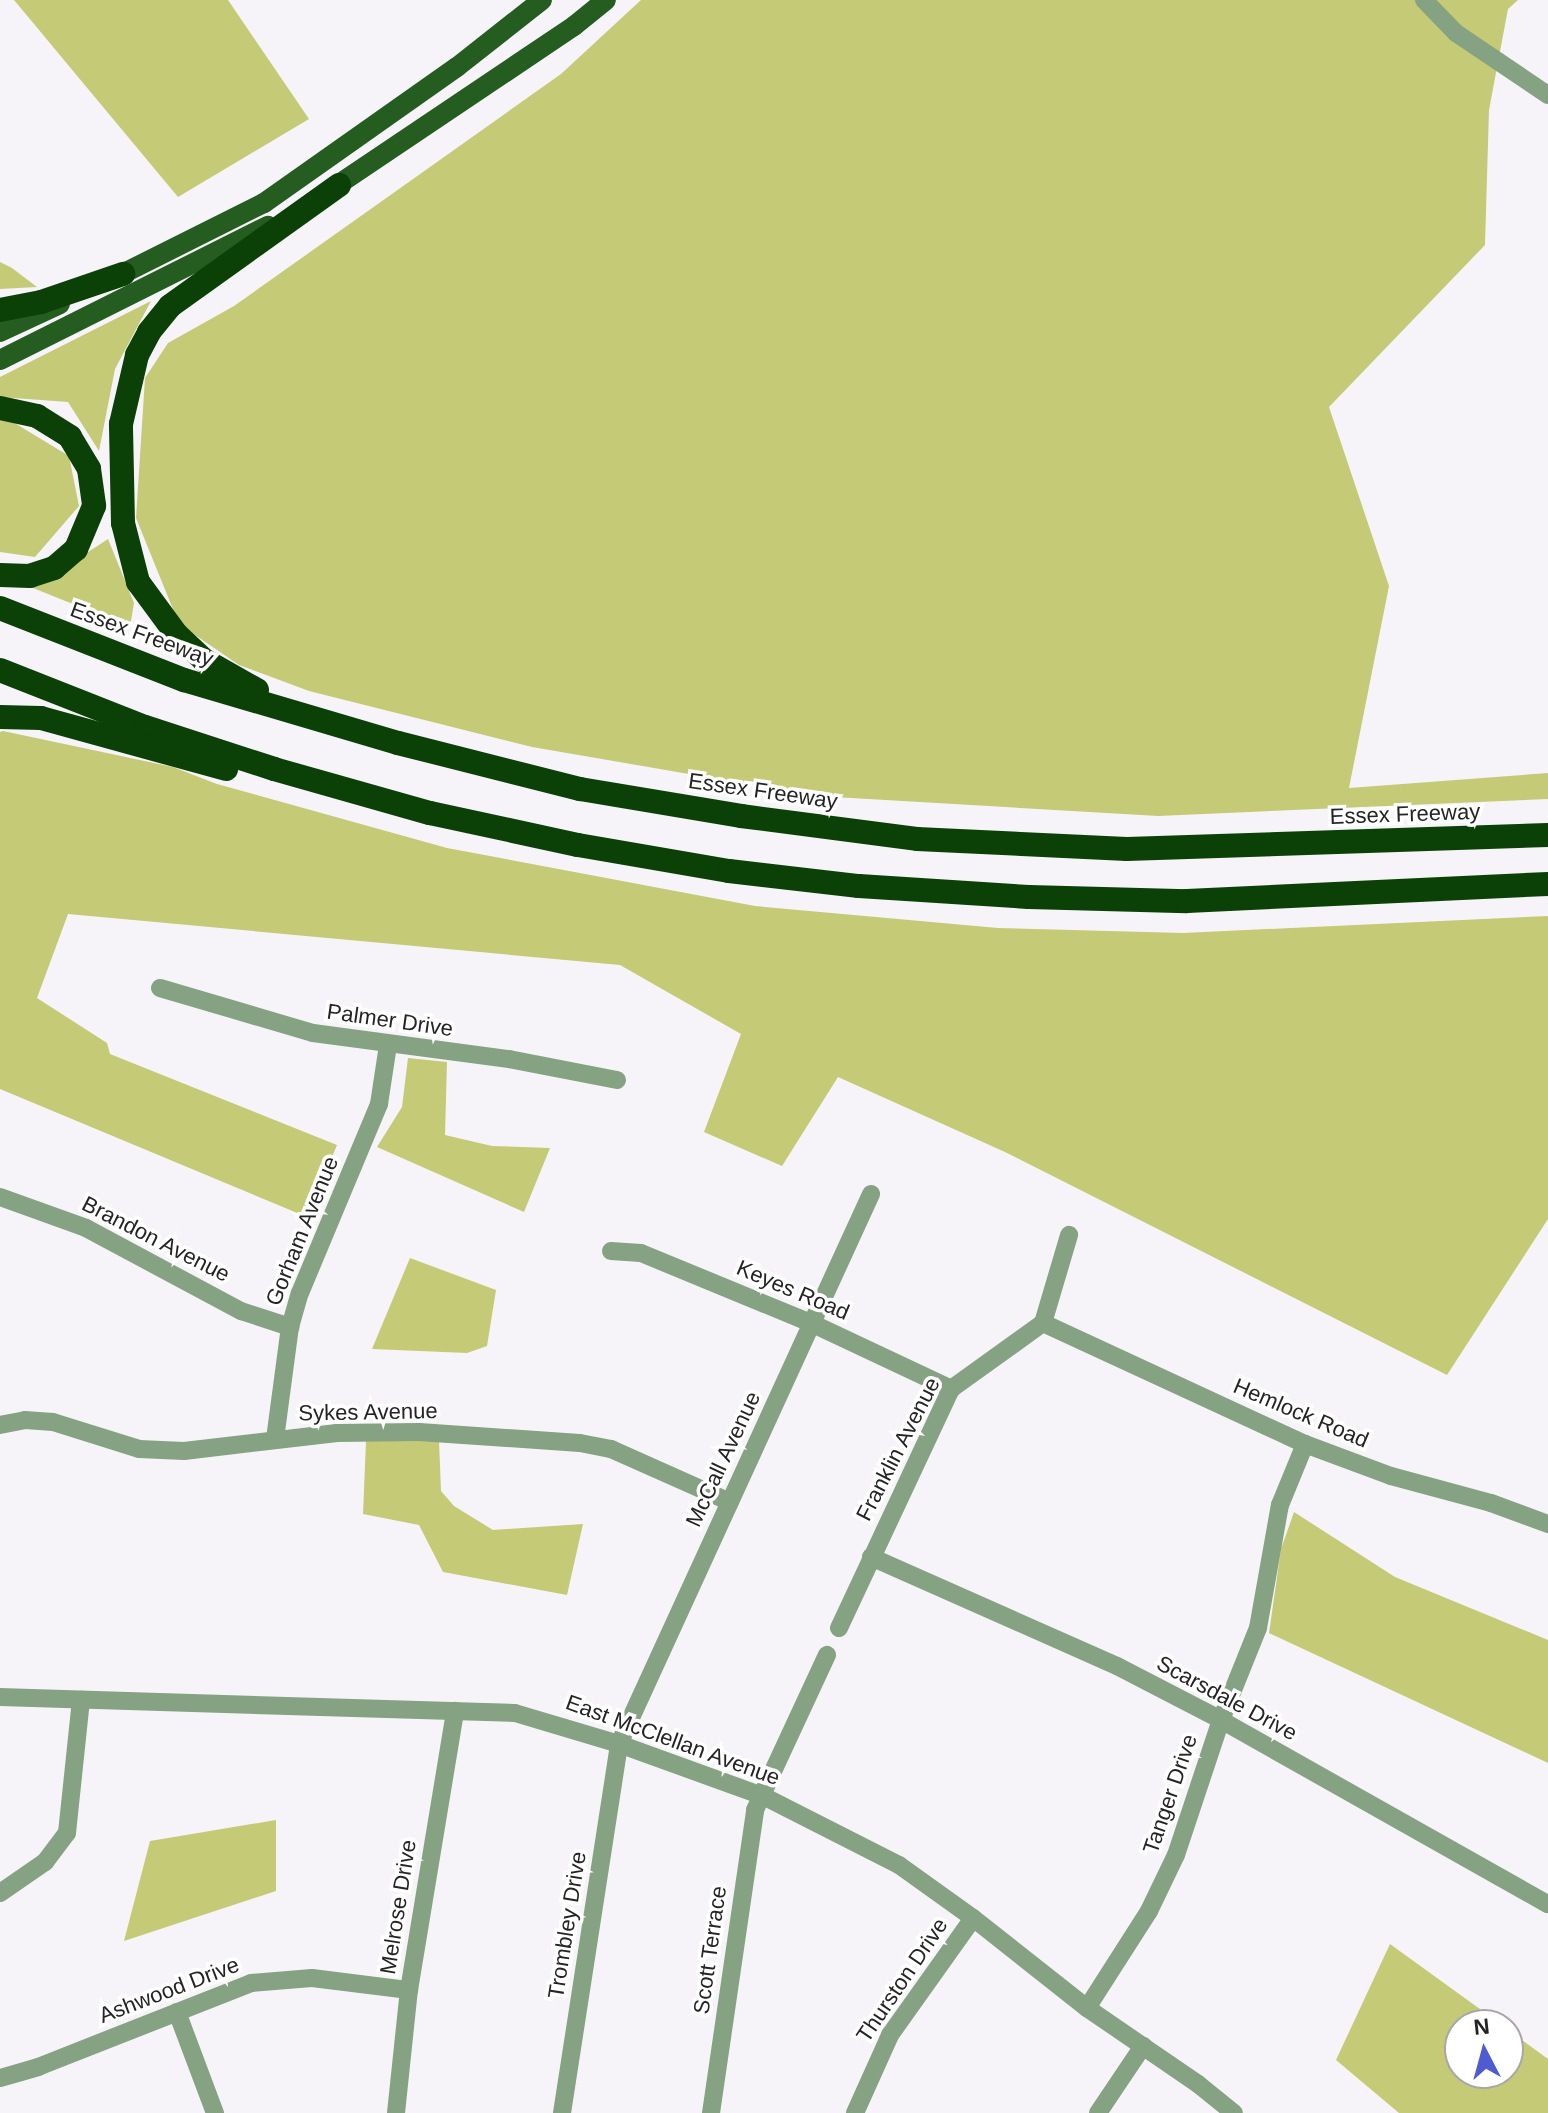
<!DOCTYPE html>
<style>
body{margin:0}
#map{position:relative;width:1548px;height:2113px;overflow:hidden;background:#f7f4f9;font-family:Arial,sans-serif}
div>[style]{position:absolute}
.green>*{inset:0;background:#c5ca76}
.minor>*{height:18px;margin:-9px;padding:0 9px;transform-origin:9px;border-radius:9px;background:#85a282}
.major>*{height:20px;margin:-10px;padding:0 10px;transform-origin:10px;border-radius:10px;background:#255d21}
.highway>*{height:24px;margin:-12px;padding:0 12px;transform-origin:12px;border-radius:12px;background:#0b4107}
span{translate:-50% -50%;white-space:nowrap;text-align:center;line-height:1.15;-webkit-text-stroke:7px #fff;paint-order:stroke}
.street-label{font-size:22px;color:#252425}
.north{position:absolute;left:1444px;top:2009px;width:80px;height:80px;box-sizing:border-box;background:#fff;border:2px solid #a8a7a8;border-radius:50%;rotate:354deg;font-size:22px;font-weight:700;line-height:32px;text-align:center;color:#252425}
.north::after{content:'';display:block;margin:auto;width:28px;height:36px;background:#4e5bd1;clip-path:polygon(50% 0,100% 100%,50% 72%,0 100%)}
</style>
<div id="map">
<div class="green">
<div style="clip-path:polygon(14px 0,228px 0,309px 119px,178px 197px)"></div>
<div style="clip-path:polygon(641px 0,1518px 0,1508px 9px,1489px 110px,1485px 245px,1329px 407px,1389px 586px,1349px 788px,1548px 773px,1548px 799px,1158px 816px,817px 796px,532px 747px,309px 691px,239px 665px,179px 624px,136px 518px,145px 378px,168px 343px,234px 306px,561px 74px)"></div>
<div style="clip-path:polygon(0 262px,12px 268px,37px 287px,0 289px)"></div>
<div style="clip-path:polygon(151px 301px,115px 369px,99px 451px,68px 402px,0 397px,0 377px)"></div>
<div style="clip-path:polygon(0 419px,8px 419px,69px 456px,79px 506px,35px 557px,0 552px)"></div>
<div style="clip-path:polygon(108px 539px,134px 603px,130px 627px,33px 588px)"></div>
<div style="clip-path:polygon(3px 731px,173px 767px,217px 784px,447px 848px,755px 906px,998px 928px,1183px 933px,1548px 916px,1548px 1219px,1447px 1375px,1005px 1152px,838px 1077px,782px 1166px,704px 1132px,741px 1034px,620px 965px,68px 914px,37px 998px,107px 1043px,110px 1054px,337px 1145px,307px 1217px,0 1089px,0 732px)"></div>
<div style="clip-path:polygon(408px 1058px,447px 1062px,445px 1135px,492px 1146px,550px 1148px,524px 1212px,377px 1147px,402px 1107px)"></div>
<div style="clip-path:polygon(410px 1258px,496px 1290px,487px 1346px,467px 1353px,372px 1349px)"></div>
<div style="clip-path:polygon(439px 1440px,441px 1491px,454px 1506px,493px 1530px,583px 1524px,567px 1595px,443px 1572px,419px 1525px,363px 1514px,366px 1441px)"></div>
<div style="clip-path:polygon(1294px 1512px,1395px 1577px,1548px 1640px,1548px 1763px,1269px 1633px,1281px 1549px)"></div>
<div style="clip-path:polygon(276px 1820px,276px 1891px,124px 1941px,150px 1841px)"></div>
<div style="clip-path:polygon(1390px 1944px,1502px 2025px,1460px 2025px,1460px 2073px,1508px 2073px,1508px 2030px,1548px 2059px,1548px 2113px,1399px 2113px,1336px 2060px)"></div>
</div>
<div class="minor">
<div style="left:1424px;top:0;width:46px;rotate:45.9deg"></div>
<div style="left:1456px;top:33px;width:111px;rotate:34deg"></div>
<div style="left:160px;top:988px;width:159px;rotate:16.4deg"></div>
<div style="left:313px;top:1033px;width:198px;rotate:7.6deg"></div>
<div style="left:509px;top:1059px;width:110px;rotate:11deg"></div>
<div style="left:0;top:1197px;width:91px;rotate:19.8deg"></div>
<div style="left:86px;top:1228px;width:176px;rotate:28.2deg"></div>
<div style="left:241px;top:1311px;width:52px;rotate:18.1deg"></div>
<div style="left:611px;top:1251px;width:30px;rotate:4deg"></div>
<div style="left:641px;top:1253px;width:184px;rotate:22.4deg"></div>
<div style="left:811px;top:1323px;width:155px;rotate:25.2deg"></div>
<div style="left:1043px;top:1323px;width:289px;rotate:24.8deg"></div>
<div style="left:1305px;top:1444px;width:92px;rotate:20.4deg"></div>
<div style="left:1391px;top:1476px;width:104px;rotate:15.1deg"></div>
<div style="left:1491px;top:1503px;width:61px;rotate:20.2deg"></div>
<div style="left:0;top:1425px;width:25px;rotate:-11deg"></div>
<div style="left:25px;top:1420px;width:28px;rotate:4deg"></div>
<div style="left:53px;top:1422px;width:90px;rotate:17.4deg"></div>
<div style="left:139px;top:1449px;width:45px;rotate:2.5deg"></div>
<div style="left:184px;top:1451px;width:154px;rotate:-6.7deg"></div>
<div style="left:337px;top:1433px;width:82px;rotate:-0.7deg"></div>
<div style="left:419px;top:1432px;width:161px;rotate:3.9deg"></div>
<div style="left:580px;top:1443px;width:32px;rotate:11deg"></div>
<div style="left:611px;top:1449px;width:130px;rotate:24deg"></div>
<div style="left:275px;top:1439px;width:113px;rotate:-82.4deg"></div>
<div style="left:290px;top:1327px;width:35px;rotate:-74deg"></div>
<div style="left:300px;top:1293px;width:205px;rotate:-67.3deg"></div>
<div style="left:379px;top:1104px;width:60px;rotate:-81.3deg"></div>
<div style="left:871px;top:1557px;width:269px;rotate:23.9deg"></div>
<div style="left:1117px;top:1666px;width:117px;rotate:27.4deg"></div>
<div style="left:1221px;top:1720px;width:375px;rotate:29.4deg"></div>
<div style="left:839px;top:1628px;width:264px;rotate:-64.9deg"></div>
<div style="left:951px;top:1389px;width:113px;rotate:-35.7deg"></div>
<div style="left:1043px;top:1323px;width:92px;rotate:-73.5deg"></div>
<div style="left:0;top:1697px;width:515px;rotate:1.78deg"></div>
<div style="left:515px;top:1713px;width:109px;rotate:16.6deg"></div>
<div style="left:619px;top:1744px;width:153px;rotate:19.9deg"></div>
<div style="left:763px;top:1796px;width:153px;rotate:26.9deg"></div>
<div style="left:899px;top:1865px;width:91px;rotate:35.6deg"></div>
<div style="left:973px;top:1918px;width:145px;rotate:38.3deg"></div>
<div style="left:1087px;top:2008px;width:135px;rotate:34.4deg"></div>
<div style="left:1198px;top:2084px;width:46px;rotate:38.9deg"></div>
<div style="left:0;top:1893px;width:55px;rotate:-34.6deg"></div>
<div style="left:45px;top:1862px;width:36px;rotate:-53deg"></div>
<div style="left:67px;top:1833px;width:134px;rotate:-84deg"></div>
<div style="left:1087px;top:2008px;width:115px;rotate:-57.4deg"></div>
<div style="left:1149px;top:1911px;width:62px;rotate:-64.3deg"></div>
<div style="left:1176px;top:1855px;width:142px;rotate:-71.6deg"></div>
<div style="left:1221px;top:1720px;width:99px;rotate:-68.1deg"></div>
<div style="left:1258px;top:1628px;width:125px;rotate:-79.9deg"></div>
<div style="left:1280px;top:1505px;width:66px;rotate:-67.7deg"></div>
<div style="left:177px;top:2012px;width:108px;rotate:69.4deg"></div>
<div style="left:0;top:2078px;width:40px;rotate:-16deg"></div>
<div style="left:38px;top:2067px;width:229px;rotate:-21.5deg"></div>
<div style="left:251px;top:1983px;width:61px;rotate:-4.7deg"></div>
<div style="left:312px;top:1978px;width:98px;rotate:7.1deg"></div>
<div style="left:396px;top:2113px;width:124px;rotate:-84deg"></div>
<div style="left:409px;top:1990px;width:283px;rotate:-80.6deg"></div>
<div style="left:562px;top:2113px;width:373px;rotate:-81.2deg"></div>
<div style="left:619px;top:1744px;width:605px;rotate:-65.38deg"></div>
<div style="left:711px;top:2113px;width:306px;rotate:-81.7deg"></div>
<div style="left:755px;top:1810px;width:171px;rotate:-65.1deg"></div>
<div style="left:855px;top:2113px;width:85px;rotate:-65.8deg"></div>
<div style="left:890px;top:2035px;width:143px;rotate:-54.6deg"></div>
<div style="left:1098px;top:2113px;width:81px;rotate:-56.1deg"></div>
</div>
<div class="major">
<div style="left:327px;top:192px;width:298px;rotate:-33.9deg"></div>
<div style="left:574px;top:26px;width:41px;rotate:-39.1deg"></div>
<div style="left:110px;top:280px;width:172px;rotate:-26.6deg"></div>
<div style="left:264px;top:203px;width:236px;rotate:-35.2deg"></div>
<div style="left:457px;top:67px;width:108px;rotate:-38.2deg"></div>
<div style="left:0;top:332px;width:66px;rotate:-25deg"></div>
<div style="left:0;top:360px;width:300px;rotate:-26.6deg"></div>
</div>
<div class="highway">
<div style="left:0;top:310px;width:42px;rotate:-11deg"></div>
<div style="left:41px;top:302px;width:87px;rotate:-18.9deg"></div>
<div style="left:0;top:408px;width:38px;rotate:12deg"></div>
<div style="left:37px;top:416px;width:39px;rotate:32deg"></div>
<div style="left:70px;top:437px;width:37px;rotate:59deg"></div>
<div style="left:89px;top:469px;width:37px;rotate:82deg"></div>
<div style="left:94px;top:506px;width:47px;rotate:112.7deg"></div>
<div style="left:76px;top:549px;width:29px;rotate:139deg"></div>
<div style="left:54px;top:568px;width:25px;rotate:162deg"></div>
<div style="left:30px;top:576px;width:30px;rotate:-178deg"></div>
<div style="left:0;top:608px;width:198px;rotate:21.4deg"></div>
<div style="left:184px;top:680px;width:223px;rotate:16.4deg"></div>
<div style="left:398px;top:743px;width:188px;rotate:14.2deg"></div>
<div style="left:580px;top:789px;width:163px;rotate:9.5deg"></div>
<div style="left:741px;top:816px;width:177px;rotate:7.4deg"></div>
<div style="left:917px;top:839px;width:210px;rotate:2.7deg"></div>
<div style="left:1127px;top:849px;width:421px;rotate:-1.9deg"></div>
<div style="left:0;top:670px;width:156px;rotate:21.5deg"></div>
<div style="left:145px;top:727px;width:136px;rotate:18deg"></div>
<div style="left:274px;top:769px;width:162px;rotate:15.8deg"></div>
<div style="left:430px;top:813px;width:151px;rotate:12.2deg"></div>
<div style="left:578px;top:845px;width:153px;rotate:9.8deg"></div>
<div style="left:729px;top:871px;width:131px;rotate:6.6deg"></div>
<div style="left:859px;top:886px;width:170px;rotate:3.7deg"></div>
<div style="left:1029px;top:897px;width:158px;rotate:1.5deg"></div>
<div style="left:1187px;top:901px;width:361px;rotate:-2.7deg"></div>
<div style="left:257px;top:690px;width:61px;rotate:-150.5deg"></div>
<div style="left:204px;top:660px;width:37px;rotate:-137deg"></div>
<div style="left:177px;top:635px;width:66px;rotate:-126.3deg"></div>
<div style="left:138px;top:582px;width:61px;rotate:-104.3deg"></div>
<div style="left:123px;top:523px;width:99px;rotate:-91.2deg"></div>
<div style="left:121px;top:424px;width:71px;rotate:-76.9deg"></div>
<div style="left:137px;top:355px;width:26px;rotate:-62deg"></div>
<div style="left:149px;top:332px;width:33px;rotate:-51deg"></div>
<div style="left:170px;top:306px;width:208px;rotate:-35.6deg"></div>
<div style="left:0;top:717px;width:41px;rotate:1.4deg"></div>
<div style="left:41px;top:718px;width:192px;rotate:15.4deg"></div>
</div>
<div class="street-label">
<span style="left:142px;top:634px;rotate:20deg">Essex Freeway</span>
<span style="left:763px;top:791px;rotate:8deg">Essex Freeway</span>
<span style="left:1405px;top:814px;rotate:-2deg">Essex Freeway</span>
<span style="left:390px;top:1020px;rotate:8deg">Palmer Drive</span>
<span style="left:302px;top:1231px;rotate:-68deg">Gorham Avenue</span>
<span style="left:156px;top:1239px;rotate:27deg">Brandon Avenue</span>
<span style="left:793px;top:1290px;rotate:23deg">Keyes Road</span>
<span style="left:368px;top:1412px;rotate:-1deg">Sykes Avenue</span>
<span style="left:1301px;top:1413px;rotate:23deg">Hemlock Road</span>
<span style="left:898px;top:1449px;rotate:-63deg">Franklin Avenue</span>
<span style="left:723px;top:1459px;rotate:-65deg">McCall Avenue</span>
<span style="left:1227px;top:1698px;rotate:28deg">Scarsdale Drive</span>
<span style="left:673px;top:1740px;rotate:20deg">East McClellan Avenue</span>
<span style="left:1170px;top:1794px;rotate:-71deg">Tanger Drive</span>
<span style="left:398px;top:1907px;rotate:-81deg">Melrose Drive</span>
<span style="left:567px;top:1925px;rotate:-81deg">Trombley Drive</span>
<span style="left:710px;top:1950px;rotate:-82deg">Scott Terrace</span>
<span style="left:902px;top:1980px;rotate:-56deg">Thurston Drive</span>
<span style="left:169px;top:1990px;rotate:-21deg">Ashwood Drive</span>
</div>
<div class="north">N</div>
</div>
